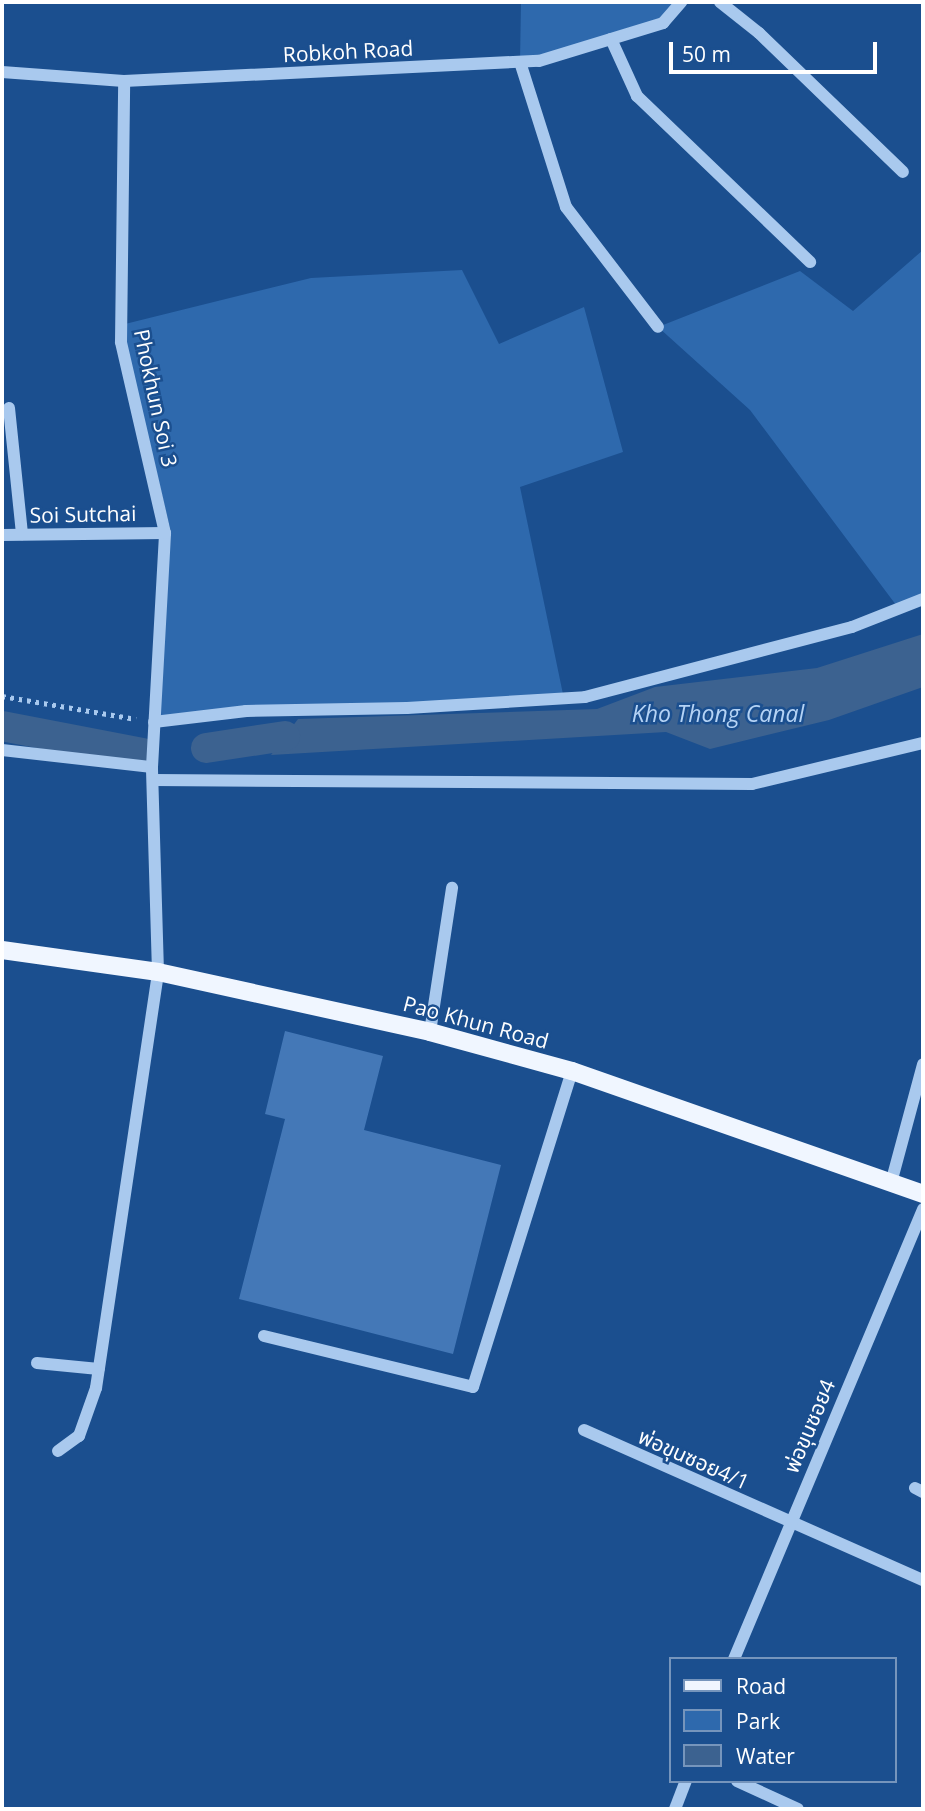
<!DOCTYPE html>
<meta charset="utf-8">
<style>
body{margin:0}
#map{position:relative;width:925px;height:1811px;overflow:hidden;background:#1b4f8f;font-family:"Open Sans","Noto Sans Thai",sans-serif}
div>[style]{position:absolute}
.green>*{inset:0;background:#2e69ad}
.water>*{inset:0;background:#3c6290}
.canal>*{height:30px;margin:-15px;padding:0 15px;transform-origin:15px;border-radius:15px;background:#3c6290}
.building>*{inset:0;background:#4478b7}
.path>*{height:4.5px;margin-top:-2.25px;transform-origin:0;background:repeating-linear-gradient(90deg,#a9c9ee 0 3.5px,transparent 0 8.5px)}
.minor>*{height:12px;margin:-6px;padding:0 6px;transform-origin:6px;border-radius:6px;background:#a9c9ee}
.major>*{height:18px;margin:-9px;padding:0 9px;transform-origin:9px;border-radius:9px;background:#f0f6ff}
span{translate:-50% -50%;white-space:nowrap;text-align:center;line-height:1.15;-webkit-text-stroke:5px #1b4f8f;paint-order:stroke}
.street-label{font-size:21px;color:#fff}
.water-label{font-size:23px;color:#b5d3f5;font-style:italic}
.frame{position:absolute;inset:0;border:4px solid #fff;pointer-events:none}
.legend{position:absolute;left:669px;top:1657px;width:228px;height:126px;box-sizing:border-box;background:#1b4f8f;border:2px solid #7695bc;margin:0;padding:9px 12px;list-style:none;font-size:21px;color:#fff}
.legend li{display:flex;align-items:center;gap:14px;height:35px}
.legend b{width:35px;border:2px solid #7695bc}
.scale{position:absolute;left:669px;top:42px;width:208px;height:32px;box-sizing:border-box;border:4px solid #fff;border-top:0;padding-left:9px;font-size:21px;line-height:24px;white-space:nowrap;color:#fff;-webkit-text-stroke:5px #1b4f8f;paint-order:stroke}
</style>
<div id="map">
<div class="green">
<div style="clip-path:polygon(521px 2px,681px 2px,663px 23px,520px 62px)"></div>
<div style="clip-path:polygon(923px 250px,923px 597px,899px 609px,750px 410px,658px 327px,800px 271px,853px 311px)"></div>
<div style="clip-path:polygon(462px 270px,499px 344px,584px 307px,623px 452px,520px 487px,564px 699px,157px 720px,171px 532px,121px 325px,311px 278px)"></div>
</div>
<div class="water">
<div style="clip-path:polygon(923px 634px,923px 687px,829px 720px,710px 749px,666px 732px,271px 755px,298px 719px,597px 709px,655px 687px,817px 668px)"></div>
</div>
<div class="canal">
<div style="left:2px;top:726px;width:143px;rotate:10.9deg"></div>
<div style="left:206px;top:748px;width:80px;rotate:-8.6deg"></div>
</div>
<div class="building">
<div style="clip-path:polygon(285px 1031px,383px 1056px,364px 1130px,501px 1165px,453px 1354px,239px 1299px,285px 1119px,265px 1114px)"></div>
</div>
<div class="path">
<div style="left:2px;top:696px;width:136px;rotate:9.7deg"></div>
</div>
<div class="minor">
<div style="left:720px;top:2px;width:50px;rotate:38.5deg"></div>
<div style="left:759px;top:33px;width:200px;rotate:44deg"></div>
<div style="left:611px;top:39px;width:63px;rotate:65.5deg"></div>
<div style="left:637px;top:96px;width:240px;rotate:43.8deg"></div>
<div style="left:520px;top:62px;width:152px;rotate:72.4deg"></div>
<div style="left:566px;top:207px;width:151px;rotate:52.5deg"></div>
<div style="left:2px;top:72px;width:122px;rotate:4.2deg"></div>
<div style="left:124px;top:81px;width:415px;rotate:-2.8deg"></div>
<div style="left:539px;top:61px;width:130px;rotate:-17deg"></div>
<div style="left:663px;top:23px;width:28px;rotate:-49deg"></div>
<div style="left:9px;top:408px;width:127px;rotate:84.1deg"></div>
<div style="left:2px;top:535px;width:163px;rotate:-0.7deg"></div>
<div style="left:154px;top:722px;width:93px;rotate:-6.8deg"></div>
<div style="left:246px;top:711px;width:161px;rotate:-1.1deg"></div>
<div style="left:407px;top:708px;width:178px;rotate:-3.5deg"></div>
<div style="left:585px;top:697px;width:276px;rotate:-14.7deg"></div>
<div style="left:852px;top:627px;width:76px;rotate:-21.5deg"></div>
<div style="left:2px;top:750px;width:151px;rotate:6.5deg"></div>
<div style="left:153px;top:780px;width:599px;rotate:0.38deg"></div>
<div style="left:752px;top:784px;width:176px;rotate:-13.5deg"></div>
<div style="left:430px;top:1032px;width:146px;rotate:-81.3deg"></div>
<div style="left:891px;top:1183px;width:123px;rotate:-74.9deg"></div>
<div style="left:264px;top:1336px;width:215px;rotate:13.7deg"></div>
<div style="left:473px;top:1387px;width:331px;rotate:-72.6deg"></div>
<div style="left:37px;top:1363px;width:62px;rotate:5.5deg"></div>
<div style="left:584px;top:1430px;width:371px;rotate:23.9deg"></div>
<div style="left:58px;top:1451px;width:26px;rotate:-36deg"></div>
<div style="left:79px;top:1436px;width:51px;rotate:-70.5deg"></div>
<div style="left:96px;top:1388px;width:421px;rotate:-81.5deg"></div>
<div style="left:158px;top:972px;width:205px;rotate:-91.7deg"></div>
<div style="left:152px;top:767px;width:234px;rotate:-86.8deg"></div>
<div style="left:165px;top:533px;width:196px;rotate:-103deg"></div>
<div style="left:121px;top:342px;width:261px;rotate:-89.3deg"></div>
<div style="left:915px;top:1488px;width:9px;rotate:27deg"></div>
<div style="left:734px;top:1659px;width:488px;rotate:-67.2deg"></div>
<div style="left:737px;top:1781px;width:67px;rotate:24.7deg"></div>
<div style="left:675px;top:1809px;width:30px;rotate:-69deg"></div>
</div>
<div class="major">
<div style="left:2px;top:950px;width:158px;rotate:8deg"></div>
<div style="left:158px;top:972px;width:279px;rotate:12.4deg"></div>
<div style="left:430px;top:1032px;width:147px;rotate:15.4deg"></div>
<div style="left:572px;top:1071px;width:372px;rotate:19.3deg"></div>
</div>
<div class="street-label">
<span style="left:348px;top:51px;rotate:-3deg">Robkoh Road</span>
<span style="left:156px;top:398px;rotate:78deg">Phokhun Soi 3</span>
<span style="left:83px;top:514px;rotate:-1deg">Soi Sutchai</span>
<span style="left:476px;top:1022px;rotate:15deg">Pao Khun Road</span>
<span style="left:809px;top:1426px;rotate:-67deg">พ่อขุนซอย4</span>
<span style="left:694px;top:1459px;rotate:24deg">พ่อขุนซอย4/1</span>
</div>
<div class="water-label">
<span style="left:718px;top:713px">Kho Thong Canal</span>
</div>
<div class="frame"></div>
<ul class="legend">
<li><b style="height:9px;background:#f0f6ff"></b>Road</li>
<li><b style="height:19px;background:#2e69ad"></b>Park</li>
<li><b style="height:19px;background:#3c6290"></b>Water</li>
</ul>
<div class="scale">50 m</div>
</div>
